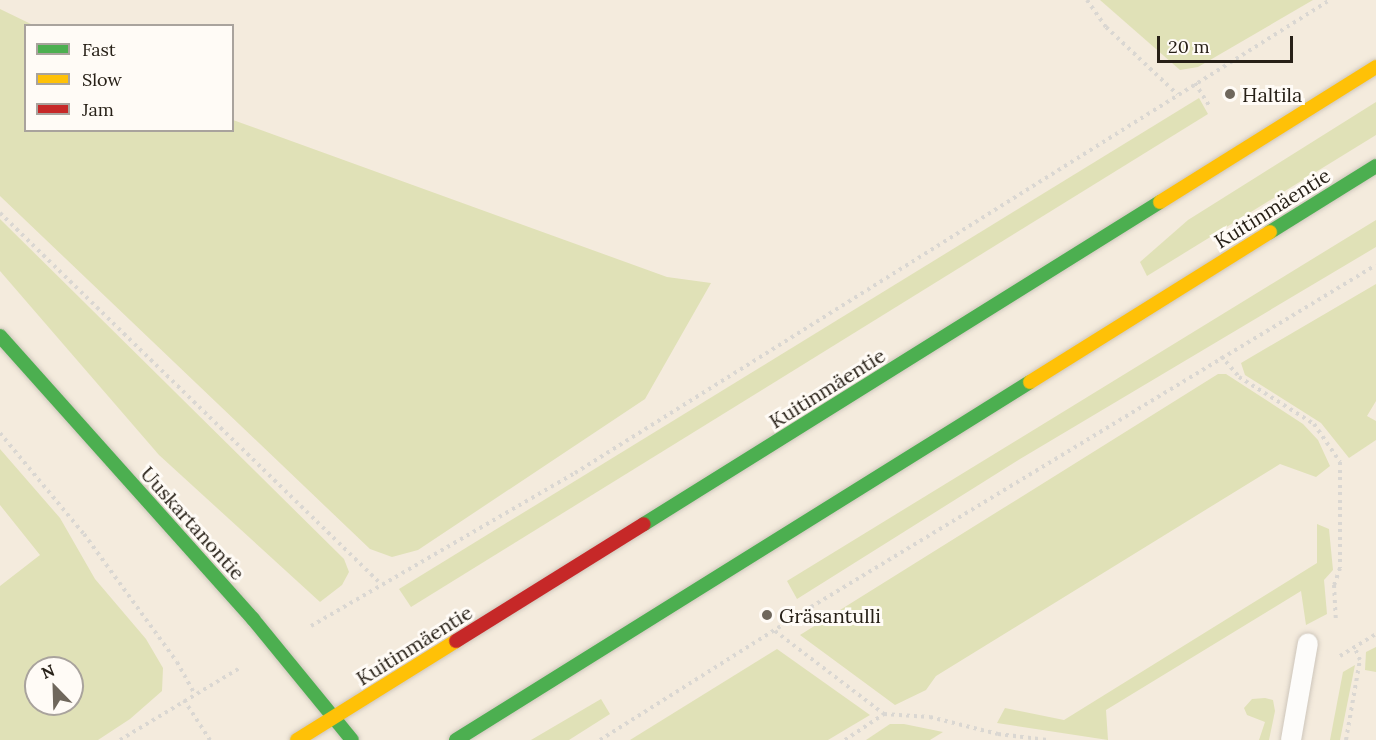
<!DOCTYPE html>
<meta charset="utf-8">
<style>
body{margin:0}
#map{position:relative;width:1376px;height:740px;overflow:hidden;background:#f4ebdd;font-family:Lora,serif}
div>[style]{position:absolute}
.green>*{inset:0;background:#e0e1b7}
.path>*{height:4px;margin-top:-2px;transform-origin:0;background:repeating-linear-gradient(90deg,#dad7d2 0 3px,transparent 0 7.5px)}
.roads{filter:drop-shadow(0 0 2px #cec6bb) drop-shadow(0 0 2px #cec6bb)}
.lane>*{height:20px;margin:-10px;padding:0 10px;transform-origin:10px;border-radius:10px;background:#fdfcfa}
.fast>*{height:14px;margin:-7px;padding:0 7px;transform-origin:7px;border-radius:7px;background:#4caf50}
.slow>*{height:14px;margin:-7px;padding:0 7px;transform-origin:7px;border-radius:7px;background:#ffc107}
.jam>*{height:14px;margin:-7px;padding:0 7px;transform-origin:7px;border-radius:7px;background:#c62828}
.dots>*{width:16px;height:16px;translate:-50% -50%;box-sizing:border-box;border:3px solid #fffbf6;border-radius:50%}
span{translate:-50% -50%;white-space:nowrap;text-align:center;line-height:1.15;-webkit-text-stroke:6px #fffbf6;paint-order:stroke}
.poi-label{font-size:20px;color:#272017}
.left{translate:0 -50%;text-align:left}
.street-label{font-size:20px;color:#272017}
.legend{position:absolute;left:24px;top:24px;width:210px;height:108px;box-sizing:border-box;background:#fffbf6;border:2px solid #a9a39d;margin:0;padding:8px 10px;list-style:none;font-size:18px;color:#272017}
.legend li{display:flex;align-items:center;gap:12px;height:30px}
.legend b{width:30px;border:2px solid #a9a39d}
.north{position:absolute;left:24px;top:656px;width:60px;height:60px;box-sizing:border-box;background:#fffbf6;border:2px solid #a9a39d;border-radius:50%;rotate:337deg;font-size:16px;font-weight:700;line-height:24px;text-align:center;color:#272017}
.north::after{content:'';display:block;margin:auto;width:21px;height:27px;background:#6f675c;clip-path:polygon(50% 0,100% 100%,50% 72%,0 100%)}
.scale{position:absolute;left:1157px;top:36px;width:136px;height:27px;box-sizing:border-box;border:3px solid #272017;border-top:0;padding-left:8px;font-size:18px;line-height:21px;white-space:nowrap;color:#272017;-webkit-text-stroke:4px #fffbf6;paint-order:stroke}
</style>
<div id="map">
<div class="green">
<div style="clip-path:polygon(1100px 0,1313px 0,1198px 67px,1180px 70px)"></div>
<div style="clip-path:polygon(0 9px,33px 25px,26px 26px,26px 130px,232px 130px,233px 120px,667px 277px,711px 283px,645px 399px,418px 550px,392px 557px,370px 549px,0 196px)"></div>
<div style="clip-path:polygon(1199px 98px,1208px 114px,411px 607px,399px 589px)"></div>
<div style="clip-path:polygon(1376px 102px,1376px 135px,1147px 276px,1140px 262px,1188px 220px)"></div>
<div style="clip-path:polygon(0 219px,344px 559px,349px 572px,342px 585px,320px 602px,159px 455px,0 271px)"></div>
<div style="clip-path:polygon(1376px 220px,1376px 247px,1020px 459px,797px 599px,787px 581px)"></div>
<div style="clip-path:polygon(1376px 284px,1376px 401px,1367px 416px,1376px 421px,1376px 440px,1349px 458px,1321px 423px,1245px 375px,1241px 363px)"></div>
<div style="clip-path:polygon(1218px 374px,1226px 374px,1303px 424px,1318px 440px,1330px 466px,1316px 477px,1280px 464px,936px 676px,926px 690px,895px 705px,800px 635px)"></div>
<div style="clip-path:polygon(evenodd,0 449px,60px 518px,95px 579px,146px 639px,163px 668px,162px 691px,130px 719px,98px 740px,0 740px,0 586px,40px 555px,0 505px,0 449px,36px 668px,72px 668px,72px 704px,36px 704px,36px 668px)"></div>
<div style="clip-path:polygon(1317px 524px,1329px 529px,1333px 570px,1324px 580px,1327px 614px,1306px 625px,1301px 591px,1106px 710px,1108px 740px,997px 723px,1005px 708px,1064px 720px,1317px 563px)"></div>
<div style="clip-path:polygon(1376px 647px,1376px 672px,1365px 670px,1366px 652px)"></div>
<div style="clip-path:polygon(777px 649px,870px 715px,828px 740px,630px 740px)"></div>
<div style="clip-path:polygon(1355px 665px,1340px 740px,1330px 740px,1343px 672px)"></div>
<div style="clip-path:polygon(1265px 698px,1273px 700px,1275px 711px,1269px 740px,1259px 740px,1265px 722px,1247px 715px,1244px 708px,1252px 699px)"></div>
<div style="clip-path:polygon(601px 699px,610px 714px,569px 740px,531px 740px)"></div>
<div style="clip-path:polygon(890px 724px,904px 724px,943px 732px,930px 740px,866px 740px)"></div>
</div>
<div class="path">
<div style="left:1087px;top:0;width:33px;rotate:55deg"></div>
<div style="left:1106px;top:27px;width:98px;rotate:43.3deg"></div>
<div style="left:1195px;top:83px;width:28px;rotate:58deg"></div>
<div style="left:0;top:213px;width:532px;rotate:44.24deg"></div>
<div style="left:1221px;top:356px;width:28px;rotate:49deg"></div>
<div style="left:1239px;top:377px;width:89px;rotate:32.1deg"></div>
<div style="left:1314px;top:424px;width:46px;rotate:55.6deg"></div>
<div style="left:1340px;top:462px;width:106px;rotate:90deg"></div>
<div style="left:1340px;top:568px;width:18px;rotate:109deg"></div>
<div style="left:1334px;top:585px;width:37px;rotate:87deg"></div>
<div style="left:0;top:433px;width:131px;rotate:50.3deg"></div>
<div style="left:84px;top:534px;width:158px;rotate:54deg"></div>
<div style="left:177px;top:662px;width:37px;rotate:61deg"></div>
<div style="left:311px;top:626px;width:305px;rotate:-30.1deg"></div>
<div style="left:575px;top:473px;width:891px;rotate:-32.07deg"></div>
<div style="left:775px;top:631px;width:137px;rotate:37.3deg"></div>
<div style="left:1340px;top:656px;width:42px;rotate:-31.4deg"></div>
<div style="left:184px;top:700px;width:48px;rotate:57deg"></div>
<div style="left:120px;top:740px;width:140px;rotate:-31deg"></div>
<div style="left:600px;top:740px;width:249px;rotate:-32.2deg"></div>
<div style="left:811px;top:607px;width:660px;rotate:-31.19deg"></div>
<div style="left:845px;top:740px;width:47px;rotate:-33.7deg"></div>
<div style="left:884px;top:714px;width:46px;rotate:3.7deg"></div>
<div style="left:930px;top:717px;width:70px;rotate:14deg"></div>
<div style="left:998px;top:734px;width:50px;rotate:6.8deg"></div>
<div style="left:1346px;top:740px;width:81px;rotate:-80.1deg"></div>
<div style="left:1360px;top:660px;width:13px;rotate:-113deg"></div>
</div>
<div class="roads">
<div class="lane">
<div style="left:1291px;top:740px;width:98px;rotate:-80.1deg"></div>
</div>
<div class="fast">
<div style="left:1270px;top:232px;width:125px;rotate:-31.9deg"></div>
<div style="left:0;top:336px;width:380px;rotate:48.2deg"></div>
<div style="left:253px;top:619px;width:156px;rotate:50.7deg"></div>
<div style="left:644px;top:524px;width:608px;rotate:-31.97deg"></div>
<div style="left:456px;top:740px;width:676px;rotate:-31.95deg"></div>
</div>
<div class="slow">
<div style="left:1160px;top:202px;width:255px;rotate:-32deg"></div>
<div style="left:1030px;top:382px;width:283px;rotate:-32deg"></div>
<div style="left:297px;top:740px;width:187px;rotate:-31.9deg"></div>
</div>
<div class="jam">
<div style="left:456px;top:641px;width:221px;rotate:-31.9deg"></div>
</div>
</div>
<div class="dots">
<div style="left:1230px;top:94px;background:#6f675c"></div>
<div style="left:767px;top:615px;background:#6f675c"></div>
</div>
<div class="poi-label">
<span class="left" style="left:1242px;top:94px">Haltila</span>
<span class="left" style="left:779px;top:615px">Gräsantulli</span>
</div>
<div class="street-label">
<span style="left:1272px;top:208px;rotate:-32deg">Kuitinmäentie</span>
<span style="left:827px;top:388px;rotate:-32deg">Kuitinmäentie</span>
<span style="left:193px;top:523px;rotate:48deg">Uuskartanontie</span>
<span style="left:414px;top:645px;rotate:-32deg">Kuitinmäentie</span>
</div>
<ul class="legend">
<li><b style="height:8px;background:#4caf50"></b>Fast</li>
<li><b style="height:8px;background:#ffc107"></b>Slow</li>
<li><b style="height:8px;background:#c62828"></b>Jam</li>
</ul>
<div class="north">N</div>
<div class="scale">20 m</div>
</div>
